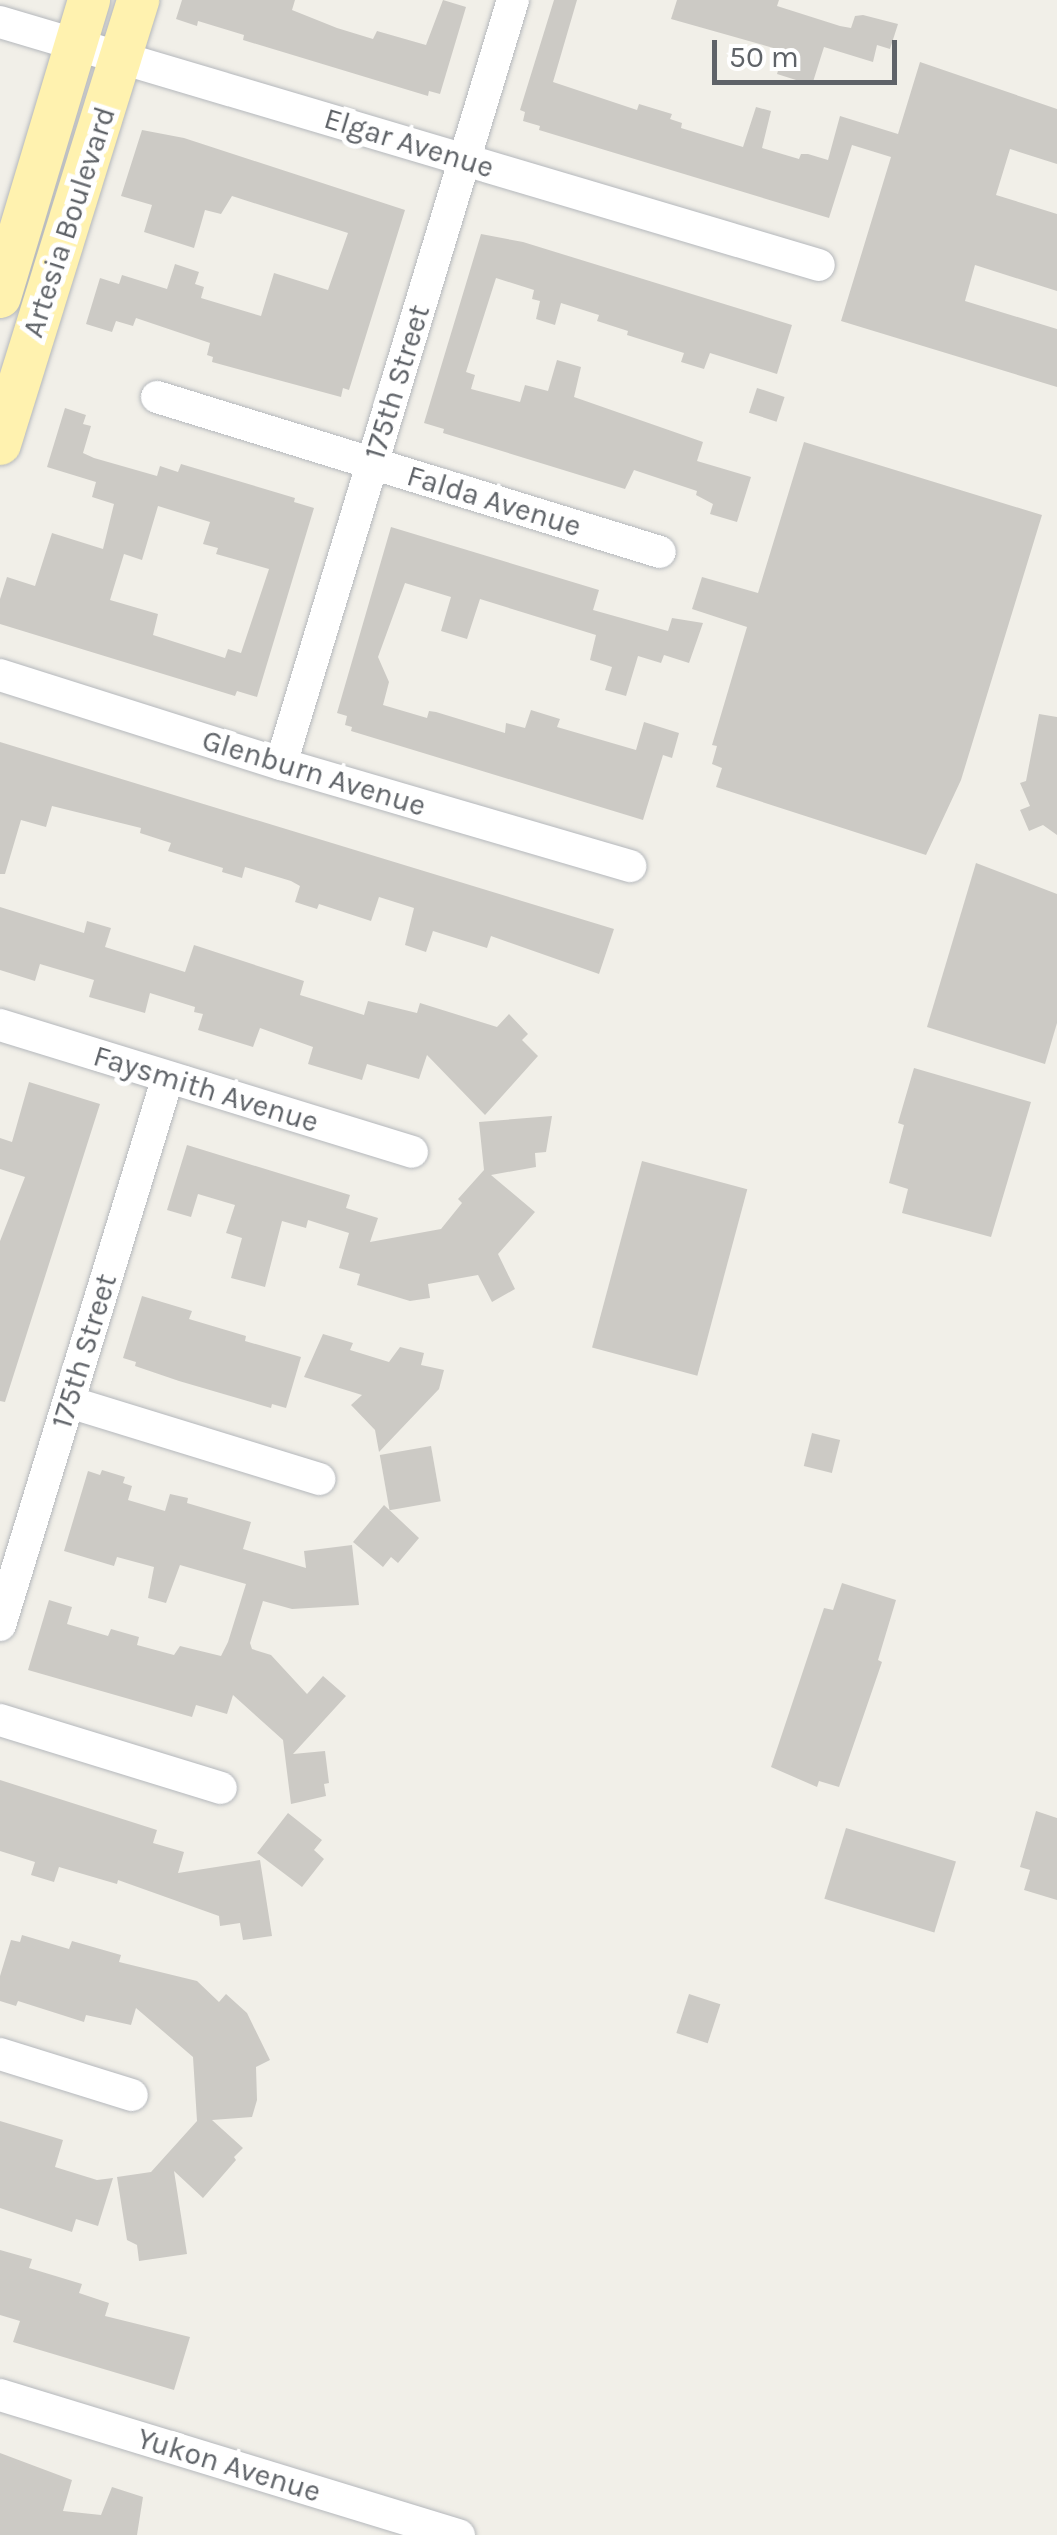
<!DOCTYPE html>
<style>
body{margin:0}
#map{position:relative;width:1057px;height:2535px;overflow:hidden;background:#f1efe8;font-family:Karla,sans-serif}
div>[style]{position:absolute}
.building>*{inset:0;background:#cccac5;transform-origin:0 0}
.roads{filter:drop-shadow(0 0 2px #b5b8bc) drop-shadow(0 0 2px #b5b8bc)}
.minor>*{height:32px;margin:-16px;padding:0 16px;transform-origin:16px;border-radius:16px;background:#fff}
.major>*{height:42px;margin:-21px;padding:0 21px;transform-origin:21px;border-radius:21px;background:#fff2af}
span{translate:-50% -50%;white-space:nowrap;text-align:center;line-height:1.15;-webkit-text-stroke:10px #fff;paint-order:stroke}
.street-label{font-size:30px;color:#5f6368}
.scale{position:absolute;left:712px;top:40px;width:185px;height:45px;box-sizing:border-box;border:5px solid #5f6368;border-top:0;padding-left:12px;font-size:30px;line-height:35px;white-space:nowrap;color:#5f6368;-webkit-text-stroke:8px #fff;paint-order:stroke}
</style>
<div id="map">
<div class="building">
<div style="clip-path:polygon(182px 0,295px 0,292px 10px,337px 28px,373px 39px,377px 31px,426px 45px,443px 0,466px 7px,440px 94px,429px 91px,428px 96px,243px 40px,244px 35px,198px 21px,197px 26px,176px 19px)"></div>
<div style="clip-path:polygon(554px 0,577px 0,553px 82px,637px 110px,639px 104px,672px 114px,670px 119px,682px 123px,681px 128px,743px 147px,756px 107px,771px 111px,762px 148px,799px 159px,801px 154px,808px 154px,828px 160px,840px 116px,898px 134px,920px 62px,1057px 109px,1057px 164px,1010px 149px,996px 195px,1057px 214px,1057px 291px,975px 265px,965px 301px,1057px 329px,1057px 387px,841px 321px,891px 157px,852px 145px,829px 218px,539px 130px,540px 126px,523px 121px,525px 112px,520px 110px)"></div>
<div style="clip-path:polygon(677px 0,779px 0,777px 6px,840px 26px,851px 28px,855px 16px,863px 15px,898px 24px,890px 49px,877px 45px,873px 62px,824px 47px,812px 85px,777px 74px,784px 51px,671px 19px)"></div>
<div style="clip-path:polygon(142px 130px,184px 138px,405px 210px,349px 390px,343px 388px,341px 397px,212px 362px,213px 357px,207px 355px,210px 343px,136px 318px,133px 326px,116px 321px,112px 332px,86px 324px,100px 278px,119px 284px,122px 275px,167px 289px,175px 264px,199px 272px,195px 284px,204px 287px,201px 298px,261px 316px,274px 273px,328px 290px,348px 233px,232px 196px,221px 214px,205px 210px,194px 248px,144px 232px,152px 205px,121px 196px)"></div>
<div style="clip-path:polygon(481px 234px,523px 242px,792px 325px,777px 374px,710px 353px,704px 369px,681px 362px,684px 353px,627px 335px,628px 331px,597px 321px,599px 315px,561px 303px,555px 325px,536px 319px,540px 301px,532px 299px,534px 290px,496px 278px,466px 372px,475px 375px,471px 389px,520px 402px,525px 385px,548px 391px,557px 360px,581px 367px,574px 397px,703px 442px,697px 461px,751px 477px,737px 522px,710px 514px,713px 504px,696px 495px,697px 491px,634px 470px,625px 489px,443px 433px,444px 429px,424px 423px)"></div>
<div style="left:757px;top:388px;width:29px;height:26px;rotate:18deg"></div>
<div style="clip-path:polygon(evenodd,65px 408px,86px 415px,83px 424px,91px 426px,83px 453px,94px 458px,157px 476px,160px 466px,178px 472px,181px 464px,295px 498px,294px 502px,314px 508px,257px 697px,237px 691px,235px 696px,0 624px,0 599px,7px 577px,35px 586px,52px 533px,103px 549px,114px 504px,92px 497px,96px 482px,47px 467px,65px 408px,158px 506px,210px 522px,203px 544px,218px 548px,216px 554px,269px 569px,241px 653px,228px 649px,225px 658px,153px 635px,158px 614px,110px 600px,124px 554px,142px 560px,158px 506px)"></div>
<div style="clip-path:polygon(804px 442px,1042px 515px,961px 780px,926px 855px,716px 787px,722px 768px,712px 764px,717px 746px,712px 745px,747px 627px,692px 609px,702px 577px,758px 593px)"></div>
<div style="clip-path:polygon(391px 527px,599px 590px,593px 610px,668px 631px,672px 618px,703px 623px,689px 663px,664px 655px,661px 663px,638px 656px,626px 696px,605px 690px,612px 667px,590px 660px,596px 635px,480px 599px,467px 639px,441px 631px,451px 597px,405px 583px,378px 657px,389px 682px,383px 705px,427px 718px,429px 711px,436px 712px,505px 733px,506px 723px,525px 728px,531px 710px,560px 719px,557px 727px,636px 750px,644px 722px,679px 733px,672px 758px,663px 755px,643px 820px,351px 731px,352px 727px,345px 725px,347px 716px,337px 713px)"></div>
<div style="clip-path:polygon(1039px 714px,1057px 717px,1057px 835px,1043px 825px,1029px 831px,1020px 810px,1030px 806px,1020px 783px,1026px 781px)"></div>
<div style="clip-path:polygon(0 742px,614px 929px,599px 974px,491px 936px,487px 948px,433px 931px,426px 952px,405px 945px,414px 908px,379px 897px,371px 921px,319px 904px,317px 909px,295px 902px,300px 886px,291px 881px,245px 867px,242px 878px,222px 872px,223px 868px,168px 851px,171px 843px,140px 833px,141px 828px,52px 806px,46px 827px,21px 820px,5px 874px,0 874px)"></div>
<div style="clip-path:polygon(976px 863px,1057px 894px,1057px 1023px,1045px 1064px,927px 1027px)"></div>
<div style="clip-path:polygon(0 907px,84px 933px,87px 921px,111px 928px,105px 947px,185px 972px,194px 945px,304px 981px,300px 995px,364px 1015px,368px 1001px,417px 1013px,420px 1003px,497px 1027px,509px 1014px,528px 1034px,522px 1040px,538px 1056px,485px 1115px,427px 1055px,419px 1079px,367px 1064px,362px 1080px,308px 1064px,313px 1047px,260px 1028px,253px 1047px,198px 1030px,203px 1014px,194px 1012px,195px 1007px,150px 993px,145px 1013px,89px 997px,94px 980px,40px 964px,35px 981px,0 970px)"></div>
<div style="clip-path:polygon(914px 1068px,1031px 1102px,991px 1237px,902px 1213px,908px 1189px,889px 1183px,904px 1125px,898px 1123px)"></div>
<div style="clip-path:polygon(29px 1082px,100px 1104px,5px 1402px,0 1401px,0 1241px,25px 1177px,0 1169px,0 1138px,12px 1142px)"></div>
<div style="clip-path:polygon(552px 1116px,546px 1152px,535px 1153px,536px 1167px,491px 1175px,535px 1212px,498px 1254px,515px 1289px,492px 1302px,478px 1275px,428px 1284px,430px 1298px,410px 1301px,357px 1285px,360px 1274px,339px 1268px,349px 1233px,308px 1220px,306px 1228px,282px 1221px,265px 1287px,231px 1278px,242px 1238px,226px 1233px,235px 1205px,198px 1194px,191px 1217px,167px 1210px,187px 1145px,350px 1195px,346px 1208px,378px 1218px,370px 1242px,441px 1229px,462px 1203px,458px 1199px,484px 1170px,479px 1122px)"></div>
<div style="left:642px;top:1161px;width:109px;height:193px;rotate:15deg"></div>
<div style="clip-path:polygon(142px 1296px,192px 1311px,189px 1319px,246px 1336px,245px 1341px,301px 1357px,286px 1408px,272px 1404px,271px 1408px,179px 1381px,135px 1366px,136px 1362px,123px 1358px)"></div>
<div style="clip-path:polygon(323px 1334px,353px 1343px,350px 1350px,389px 1362px,400px 1347px,424px 1353px,421px 1365px,444px 1370px,439px 1389px,379px 1452px,375px 1430px,351px 1405px,362px 1395px,304px 1377px)"></div>
<div style="left:812px;top:1433px;width:29px;height:34px;rotate:14deg"></div>
<div style="left:431px;top:1446px;width:56px;height:52px;rotate:80deg"></div>
<div style="clip-path:polygon(102px 1470px,125px 1477px,123px 1483px,132px 1486px,128px 1500px,165px 1511px,170px 1494px,188px 1498px,187px 1503px,251px 1522px,243px 1549px,306px 1568px,304px 1551px,352px 1545px,359px 1605px,292px 1609px,263px 1601px,250px 1643px,252px 1649px,271px 1655px,307px 1694px,323px 1676px,346px 1696px,293px 1754px,325px 1751px,329px 1783px,324px 1784px,326px 1796px,291px 1804px,283px 1740px,233px 1695px,227px 1714px,196px 1705px,192px 1717px,28px 1670px,49px 1600px,72px 1607px,67px 1624px,108px 1636px,111px 1629px,139px 1637px,137px 1645px,174px 1655px,180px 1646px,221px 1656px,228px 1642px,246px 1584px,180px 1565px,166px 1603px,148px 1598px,154px 1567px,117px 1557px,114px 1566px,64px 1551px,88px 1471px,100px 1475px)"></div>
<div style="clip-path:polygon(384px 1505px,419px 1538px,398px 1563px,391px 1557px,383px 1567px,353px 1542px)"></div>
<div style="clip-path:polygon(842px 1583px,896px 1600px,878px 1660px,882px 1662px,839px 1787px,819px 1781px,817px 1787px,771px 1767px,824px 1608px,833px 1610px)"></div>
<div style="clip-path:polygon(0 1780px,157px 1830px,153px 1843px,184px 1852px,178px 1873px,260px 1860px,272px 1936px,243px 1940px,240px 1923px,220px 1926px,219px 1916px,118px 1880px,117px 1884px,59px 1867px,54px 1882px,31px 1875px,35px 1862px,0 1851px)"></div>
<div style="clip-path:polygon(1036px 1811px,1057px 1818px,1057px 1900px,1024px 1890px,1030px 1870px,1020px 1867px)"></div>
<div style="clip-path:polygon(288px 1813px,322px 1840px,314px 1850px,324px 1859px,302px 1887px,257px 1853px)"></div>
<div style="left:846px;top:1828px;width:115px;height:74px;rotate:17deg"></div>
<div style="clip-path:polygon(22px 1935px,69px 1949px,72px 1941px,121px 1955px,119px 1962px,197px 1981px,219px 2002px,226px 1994px,247px 2013px,270px 2060px,256px 2067px,257px 2100px,252px 2117px,212px 2120px,243px 2148px,234px 2157px,236px 2160px,203px 2198px,174px 2171px,187px 2254px,139px 2261px,137px 2245px,127px 2240px,117px 2177px,151px 2172px,197px 2121px,193px 2057px,136px 2008px,131px 2025px,86px 2015px,84px 2022px,18px 2001px,16px 2006px,0 2001px,0 1976px,11px 1940px,20px 1942px)"></div>
<div style="left:689px;top:1994px;width:33px;height:41px;rotate:18deg"></div>
<div style="clip-path:polygon(0 2121px,63px 2140px,55px 2167px,97px 2180px,113px 2178px,98px 2226px,76px 2219px,72px 2232px,0 2208px)"></div>
<div style="clip-path:polygon(0 2250px,32px 2259px,29px 2268px,82px 2284px,79px 2293px,109px 2303px,105px 2316px,190px 2337px,174px 2390px,13px 2342px,20px 2321px,0 2315px)"></div>
<div style="clip-path:polygon(0 2453px,72px 2480px,63px 2511px,101px 2515px,112px 2487px,143px 2497px,137px 2535px,0 2535px)"></div>
</div>
<div class="roads">
<div class="minor">
<div style="left:0;top:22px;width:854px;rotate:16.53deg"></div>
<div style="left:157px;top:397px;width:526px;rotate:17.13deg"></div>
<div style="left:0;top:675px;width:295px;rotate:17.6deg"></div>
<div style="left:281px;top:764px;width:364px;rotate:16.3deg"></div>
<div style="left:281px;top:764px;width:798px;rotate:-73.11deg"></div>
<div style="left:0;top:1025px;width:431px;rotate:17.1deg"></div>
<div style="left:69px;top:1402px;width:262px;rotate:17.1deg"></div>
<div style="left:0;top:1625px;width:573px;rotate:-72.96deg"></div>
<div style="left:0;top:1720px;width:231px;rotate:17.1deg"></div>
<div style="left:0;top:2054px;width:138px;rotate:17.3deg"></div>
<div style="left:0;top:2395px;width:480px;rotate:17deg"></div>
</div>
<div class="major">
<div style="left:0;top:297px;width:310px;rotate:-73.3deg"></div>
<div style="left:0;top:444px;width:465px;rotate:-72.7deg"></div>
</div>
</div>
<div class="street-label">
<span style="left:409px;top:143px;rotate:17deg">Elgar Avenue</span>
<span style="left:69px;top:222px;rotate:-72deg">Artesia Boulevard</span>
<span style="left:397px;top:382px;rotate:-73deg">175th Street</span>
<span style="left:494px;top:501px;rotate:17deg">Falda Avenue</span>
<span style="left:314px;top:773px;rotate:17deg">Glenburn Avenue</span>
<span style="left:206px;top:1089px;rotate:17deg">Faysmith Avenue</span>
<span style="left:84px;top:1351px;rotate:-73deg">175th Street</span>
<span style="left:229px;top:2465px;rotate:17deg">Yukon Avenue</span>
</div>
<div class="scale">50 m</div>
</div>
